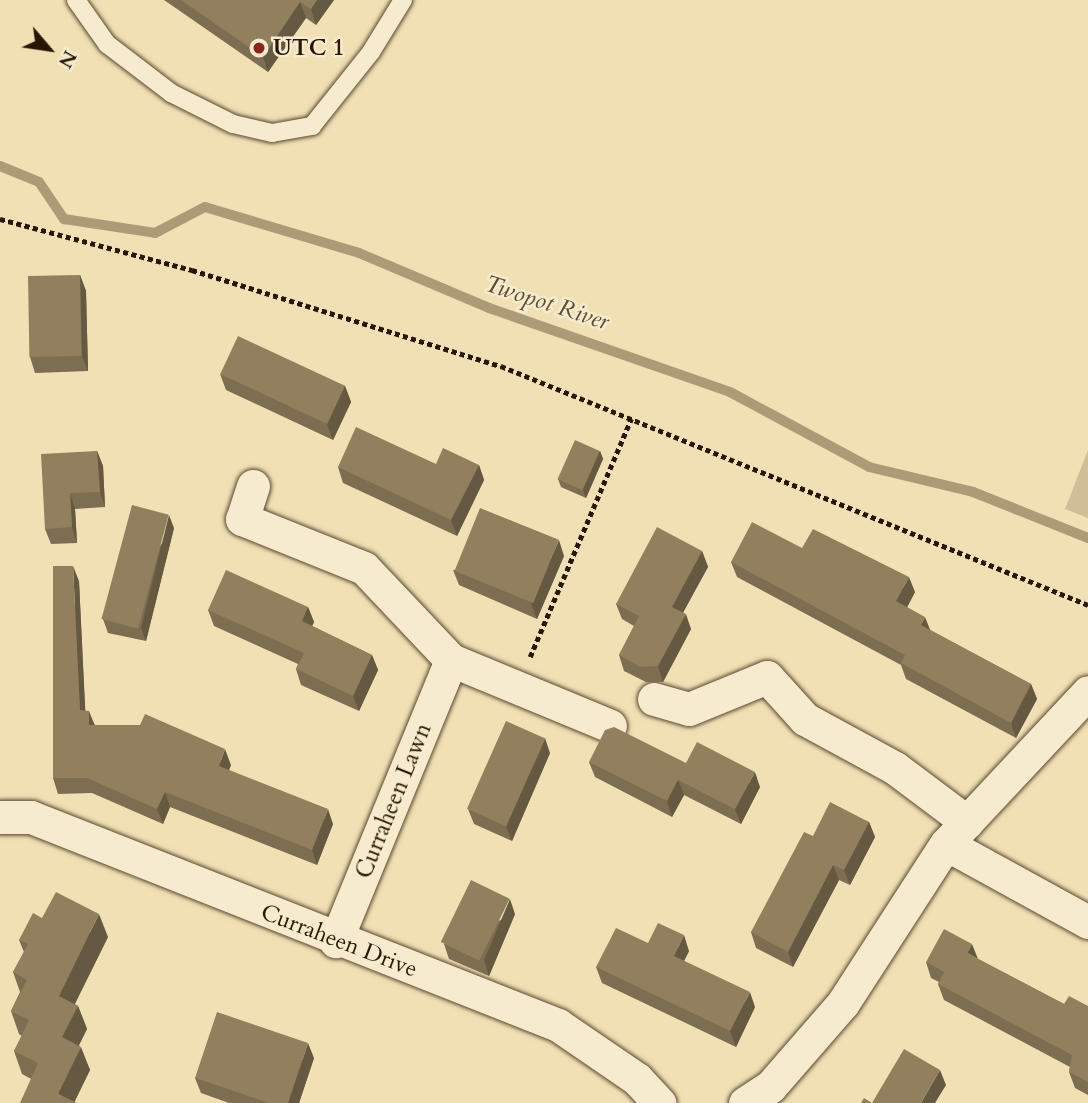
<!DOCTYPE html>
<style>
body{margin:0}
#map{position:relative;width:1088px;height:1103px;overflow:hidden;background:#f2e0b5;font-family:Cardo,serif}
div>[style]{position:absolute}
.green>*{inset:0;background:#cfbe96}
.stream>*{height:10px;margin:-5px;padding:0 5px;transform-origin:5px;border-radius:5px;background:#ad9b77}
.path>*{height:4.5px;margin-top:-2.25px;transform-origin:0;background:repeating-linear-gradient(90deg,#271600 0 5px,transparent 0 8.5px)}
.roads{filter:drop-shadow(0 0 2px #5a482d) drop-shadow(0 0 2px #5a482d)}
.service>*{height:18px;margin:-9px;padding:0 9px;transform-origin:9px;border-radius:9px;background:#f7ebcf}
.minor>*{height:33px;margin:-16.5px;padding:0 16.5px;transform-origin:16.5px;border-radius:16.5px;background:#f7ebcf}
.wall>*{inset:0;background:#7d6d51}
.shaded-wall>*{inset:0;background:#665942}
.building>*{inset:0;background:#917f5e;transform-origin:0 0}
.dots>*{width:19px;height:19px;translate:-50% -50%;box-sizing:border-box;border:4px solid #f7ebcf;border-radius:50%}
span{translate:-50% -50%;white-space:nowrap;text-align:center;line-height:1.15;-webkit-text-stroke:5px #f7ebcf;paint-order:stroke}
.poi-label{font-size:23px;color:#271600;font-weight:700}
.left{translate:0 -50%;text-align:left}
.street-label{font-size:23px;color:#271600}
.water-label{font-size:24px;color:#5d4b30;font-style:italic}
.north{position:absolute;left:14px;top:14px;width:70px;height:70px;-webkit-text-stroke:5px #f7ebcf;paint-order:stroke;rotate:119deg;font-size:19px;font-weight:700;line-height:28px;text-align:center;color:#271600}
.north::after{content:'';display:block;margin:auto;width:24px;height:32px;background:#271600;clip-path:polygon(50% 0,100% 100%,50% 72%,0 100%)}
</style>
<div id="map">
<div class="green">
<div style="clip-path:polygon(1088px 450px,1088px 518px,1065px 509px)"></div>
</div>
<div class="stream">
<div style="left:0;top:166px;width:42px;rotate:22.3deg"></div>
<div style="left:39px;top:182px;width:45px;rotate:56deg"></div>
<div style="left:64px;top:219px;width:92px;rotate:8.7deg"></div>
<div style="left:155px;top:233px;width:56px;rotate:-27.5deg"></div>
<div style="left:205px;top:207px;width:161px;rotate:16.6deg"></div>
<div style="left:359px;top:253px;width:141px;rotate:22.9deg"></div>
<div style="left:489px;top:308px;width:255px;rotate:19.2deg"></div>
<div style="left:730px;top:392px;width:158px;rotate:28.3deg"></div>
<div style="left:869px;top:467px;width:107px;rotate:13.5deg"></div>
<div style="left:973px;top:492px;width:124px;rotate:21.8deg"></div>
</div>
<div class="path">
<div style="left:0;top:219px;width:199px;rotate:14.9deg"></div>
<div style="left:192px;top:270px;width:324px;rotate:17.3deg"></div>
<div style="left:501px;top:366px;width:634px;rotate:22.15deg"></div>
<div style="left:530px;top:657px;width:259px;rotate:-67deg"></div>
</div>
<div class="roads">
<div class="service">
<div style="left:76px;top:0;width:54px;rotate:54.8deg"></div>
<div style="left:107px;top:44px;width:81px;rotate:37.4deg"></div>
<div style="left:171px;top:93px;width:69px;rotate:26.6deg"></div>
<div style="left:233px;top:124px;width:40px;rotate:13deg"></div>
<div style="left:272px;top:133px;width:41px;rotate:-9.9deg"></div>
<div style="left:312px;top:126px;width:95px;rotate:-51.4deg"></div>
<div style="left:371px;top:52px;width:61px;rotate:-58.4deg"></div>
</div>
<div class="minor">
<div style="left:253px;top:486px;width:35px;rotate:108deg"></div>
<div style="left:242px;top:519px;width:131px;rotate:21.9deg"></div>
<div style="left:364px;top:568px;width:127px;rotate:46.6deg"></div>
<div style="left:451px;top:660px;width:304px;rotate:112.3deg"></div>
<div style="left:451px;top:660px;width:172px;rotate:22.5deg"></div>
<div style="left:654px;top:699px;width:36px;rotate:16deg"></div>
<div style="left:689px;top:709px;width:84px;rotate:-22.3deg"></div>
<div style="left:767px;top:677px;width:57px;rotate:47.9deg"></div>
<div style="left:805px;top:719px;width:102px;rotate:28.6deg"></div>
<div style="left:895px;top:768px;width:90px;rotate:36.9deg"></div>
<div style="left:0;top:817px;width:31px"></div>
<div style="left:31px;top:817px;width:567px;rotate:21.54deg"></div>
<div style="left:558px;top:1025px;width:96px;rotate:34.4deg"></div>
<div style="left:637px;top:1079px;width:33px;rotate:47deg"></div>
<div style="left:946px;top:844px;width:162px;rotate:28.8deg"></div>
<div style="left:745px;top:1103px;width:30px;rotate:-33deg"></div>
<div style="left:770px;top:1087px;width:111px;rotate:-49deg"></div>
<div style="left:843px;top:1003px;width:189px;rotate:-57.1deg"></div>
<div style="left:946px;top:844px;width:208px;rotate:-46.9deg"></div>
</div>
</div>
<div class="wall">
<div style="clip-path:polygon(164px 0,334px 0,316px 25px,306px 18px,268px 72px)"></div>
<div style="clip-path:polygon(80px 275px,86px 291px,88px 371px,35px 373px,30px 357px)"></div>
<div style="clip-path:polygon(220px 374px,345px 386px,351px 402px,333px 440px,226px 390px)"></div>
<div style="clip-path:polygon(97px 451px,103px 466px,105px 507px,75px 509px,77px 543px,51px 544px,45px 529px)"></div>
<div style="clip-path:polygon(600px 451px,603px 459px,586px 498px,561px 487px,558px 479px)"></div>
<div style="clip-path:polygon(436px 464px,479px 465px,484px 480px,457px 536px,343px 483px,338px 467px)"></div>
<div style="clip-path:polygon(174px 528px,146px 641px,108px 633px,103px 619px)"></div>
<div style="clip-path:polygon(802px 548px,915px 592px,907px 607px,930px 630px,1031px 684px,1037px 699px,1016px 738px,906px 679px,901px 665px,737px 577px,731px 562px)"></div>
<div style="clip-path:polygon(702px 551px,708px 567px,683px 612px,691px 629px,663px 682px,646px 682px,624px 671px,619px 655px,634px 626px,622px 619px,616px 604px)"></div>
<div style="clip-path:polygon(564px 556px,537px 619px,459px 585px,453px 570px)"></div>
<div style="clip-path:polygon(79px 581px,85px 710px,95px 725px,231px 765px,229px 770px,333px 824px,317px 865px,170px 807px,163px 824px,92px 793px,58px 794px,53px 778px)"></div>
<div style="clip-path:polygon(308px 607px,314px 622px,312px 626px,372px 655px,378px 670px,359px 711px,301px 685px,296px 669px,298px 664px,214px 626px,208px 610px)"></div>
<div style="clip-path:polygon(550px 753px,512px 841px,474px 824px,468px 809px)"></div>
<div style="clip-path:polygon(589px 762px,686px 763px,760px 787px,741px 824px,684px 795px,672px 817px,595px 777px)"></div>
<div style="clip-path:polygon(869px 822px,875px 837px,850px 885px,839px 880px,793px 967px,756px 948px,751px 932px,813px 836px)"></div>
<div style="clip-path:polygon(515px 914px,489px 976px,449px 959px,444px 944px)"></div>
<div style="clip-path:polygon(42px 918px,108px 937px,75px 1004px,78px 1006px,87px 1029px,79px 1045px,90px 1070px,74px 1102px,22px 1074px,14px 1051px,22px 1036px,19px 1034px,11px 1011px,20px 992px,13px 972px,24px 952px,19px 940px)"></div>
<div style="clip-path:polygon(648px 943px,689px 951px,684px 961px,755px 1007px,736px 1047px,602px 983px,596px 967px)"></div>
<div style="clip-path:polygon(978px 959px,1064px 1004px,1088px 1006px,1088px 1095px,1075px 1088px,1069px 1072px,1070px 1067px,944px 1000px,938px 984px,939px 982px,931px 978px,926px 962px)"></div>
<div style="clip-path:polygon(314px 1058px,299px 1103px,229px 1103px,201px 1093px,195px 1078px)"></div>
</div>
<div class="shaded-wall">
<div style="clip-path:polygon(317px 0,334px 0,316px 25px,311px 9px)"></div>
<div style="clip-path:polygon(300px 2px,306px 18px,268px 72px,263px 57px)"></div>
<div style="clip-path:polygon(80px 275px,86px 291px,88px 371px,82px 356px)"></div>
<div style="clip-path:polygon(345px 386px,351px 402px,333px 440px,327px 424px)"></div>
<div style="clip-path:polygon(97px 451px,103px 466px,105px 507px,100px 492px)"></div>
<div style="clip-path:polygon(600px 451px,603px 459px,586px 498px,583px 490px)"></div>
<div style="clip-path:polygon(479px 465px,484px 480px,457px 536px,451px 520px)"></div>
<div style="clip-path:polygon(70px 493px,75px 509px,77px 543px,72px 527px)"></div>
<div style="clip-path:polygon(169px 515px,174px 528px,146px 641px,141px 628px)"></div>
<div style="clip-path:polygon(559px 540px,564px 556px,537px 619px,531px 604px)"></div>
<div style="clip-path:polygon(702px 551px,708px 567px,678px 622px,672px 607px)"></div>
<div style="clip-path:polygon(73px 566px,79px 581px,86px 725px,80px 710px)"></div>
<div style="clip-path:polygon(909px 577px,915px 592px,902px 617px,896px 601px)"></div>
<div style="clip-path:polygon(308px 607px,314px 622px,307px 637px,302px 621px)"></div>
<div style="clip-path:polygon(686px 614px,691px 629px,663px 682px,658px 666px)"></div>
<div style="clip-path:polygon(925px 617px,931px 632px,921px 625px)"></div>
<div style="clip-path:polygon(372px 655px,378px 670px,359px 711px,353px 696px)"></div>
<div style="clip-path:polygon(1031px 684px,1037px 699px,1016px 738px,1011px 723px)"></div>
<div style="clip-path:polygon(89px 711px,95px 726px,89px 725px)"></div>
<div style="clip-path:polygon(545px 738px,550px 753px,512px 841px,506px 826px)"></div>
<div style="clip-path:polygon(225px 749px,231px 765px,224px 781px,219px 766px)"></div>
<div style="clip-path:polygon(684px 768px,678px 780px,684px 795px,672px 817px,667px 801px)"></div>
<div style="clip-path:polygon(755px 772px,760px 787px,741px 824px,735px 809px)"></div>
<div style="clip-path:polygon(165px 792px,170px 807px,163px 824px,157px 809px)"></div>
<div style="clip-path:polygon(328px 809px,333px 824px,317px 865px,312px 850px)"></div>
<div style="clip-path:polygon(869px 822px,875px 837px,850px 885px,844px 870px)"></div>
<div style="clip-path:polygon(833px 865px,839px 880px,793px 967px,788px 952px)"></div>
<div style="clip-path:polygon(510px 899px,515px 914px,489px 976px,484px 960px)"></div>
<div style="clip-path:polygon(99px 914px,108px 937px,67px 1019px,59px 996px)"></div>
<div style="clip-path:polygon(684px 935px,689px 951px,679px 971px,674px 956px)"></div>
<div style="clip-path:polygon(972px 944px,978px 959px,967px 953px)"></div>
<div style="clip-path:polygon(750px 992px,755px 1007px,736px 1047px,730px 1031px)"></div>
<div style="clip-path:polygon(78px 1006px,87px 1029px,71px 1061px,62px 1037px)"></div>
<div style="clip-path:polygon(308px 1043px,314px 1058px,299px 1103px,288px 1103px)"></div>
<div style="clip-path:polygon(81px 1047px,90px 1070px,74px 1103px,58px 1094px)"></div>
<div style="clip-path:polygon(940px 1070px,946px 1085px,935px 1103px,921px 1103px)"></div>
</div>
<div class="building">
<div style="clip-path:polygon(181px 0,317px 0,311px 9px,300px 2px,263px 57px)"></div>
<div style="left:80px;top:275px;width:81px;height:52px;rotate:89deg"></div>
<div style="left:238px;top:336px;width:118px;height:42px;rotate:25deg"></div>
<div style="clip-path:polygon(356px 427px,436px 464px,443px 448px,479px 465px,451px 520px,338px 467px)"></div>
<div style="left:575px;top:440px;width:27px;height:43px;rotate:24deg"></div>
<div style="clip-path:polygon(97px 451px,100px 492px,70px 493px,72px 527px,45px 529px,41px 454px)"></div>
<div style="left:132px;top:505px;width:38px;height:118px;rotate:15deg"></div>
<div style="left:480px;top:508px;width:85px;height:68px;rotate:22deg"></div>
<div style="clip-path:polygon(752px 522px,802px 548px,813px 529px,909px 577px,896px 601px,925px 617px,921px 625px,1031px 684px,1011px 723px,901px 663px,905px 655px,731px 562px)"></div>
<div style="clip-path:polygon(657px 527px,702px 551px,672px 607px,686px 614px,658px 666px,640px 667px,619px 655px,639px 616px,616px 604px)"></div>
<div style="clip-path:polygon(53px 566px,73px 566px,80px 710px,89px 711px,89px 725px,140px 725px,145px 714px,225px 749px,219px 766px,328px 809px,312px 850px,165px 792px,157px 809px,87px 778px,53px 778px)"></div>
<div style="clip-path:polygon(226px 570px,308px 607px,302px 621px,372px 655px,353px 696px,296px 669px,304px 653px,208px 610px)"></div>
<div style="left:506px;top:721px;width:43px;height:96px;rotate:24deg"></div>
<div style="clip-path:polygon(614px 727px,686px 763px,697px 742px,755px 772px,735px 809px,678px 780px,684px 768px,667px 801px,589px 762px,605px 730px)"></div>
<div style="clip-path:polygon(830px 802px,869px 822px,844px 870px,833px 865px,788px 952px,751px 932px,804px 832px,813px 836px)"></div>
<div style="left:471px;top:880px;width:43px;height:69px;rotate:26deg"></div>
<div style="clip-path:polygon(56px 892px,99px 914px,59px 996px,78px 1006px,62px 1037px,81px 1047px,58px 1094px,77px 1103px,20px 1103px,38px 1063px,14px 1051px,29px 1020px,11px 1011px,27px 980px,13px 972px,28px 944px,19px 940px,33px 913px,42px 918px)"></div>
<div style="clip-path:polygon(658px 923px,684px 935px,674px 956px,750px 992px,730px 1031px,596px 967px,616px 928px,648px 943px)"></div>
<div style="clip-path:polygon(944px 929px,972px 944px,967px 953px,1064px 1004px,1069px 996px,1088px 1006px,1088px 1082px,1069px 1072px,1072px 1055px,938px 984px,944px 972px,926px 962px)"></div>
<div style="clip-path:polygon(217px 1012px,308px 1043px,288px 1103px,269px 1103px,195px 1078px)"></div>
<div style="clip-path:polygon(904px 1049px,940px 1070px,921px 1103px,861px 1103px,864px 1098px,872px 1103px)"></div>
</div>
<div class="dots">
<div style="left:259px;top:48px;background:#8f2418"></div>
</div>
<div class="poi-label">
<span class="left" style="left:273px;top:48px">UTC 1</span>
</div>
<div class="street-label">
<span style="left:394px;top:801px;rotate:-68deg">Curraheen Lawn</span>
<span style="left:339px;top:941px;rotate:21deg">Curraheen Drive</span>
</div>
<div class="water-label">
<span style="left:547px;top:303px;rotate:18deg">Twopot River</span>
</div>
<div class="north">N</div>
</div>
